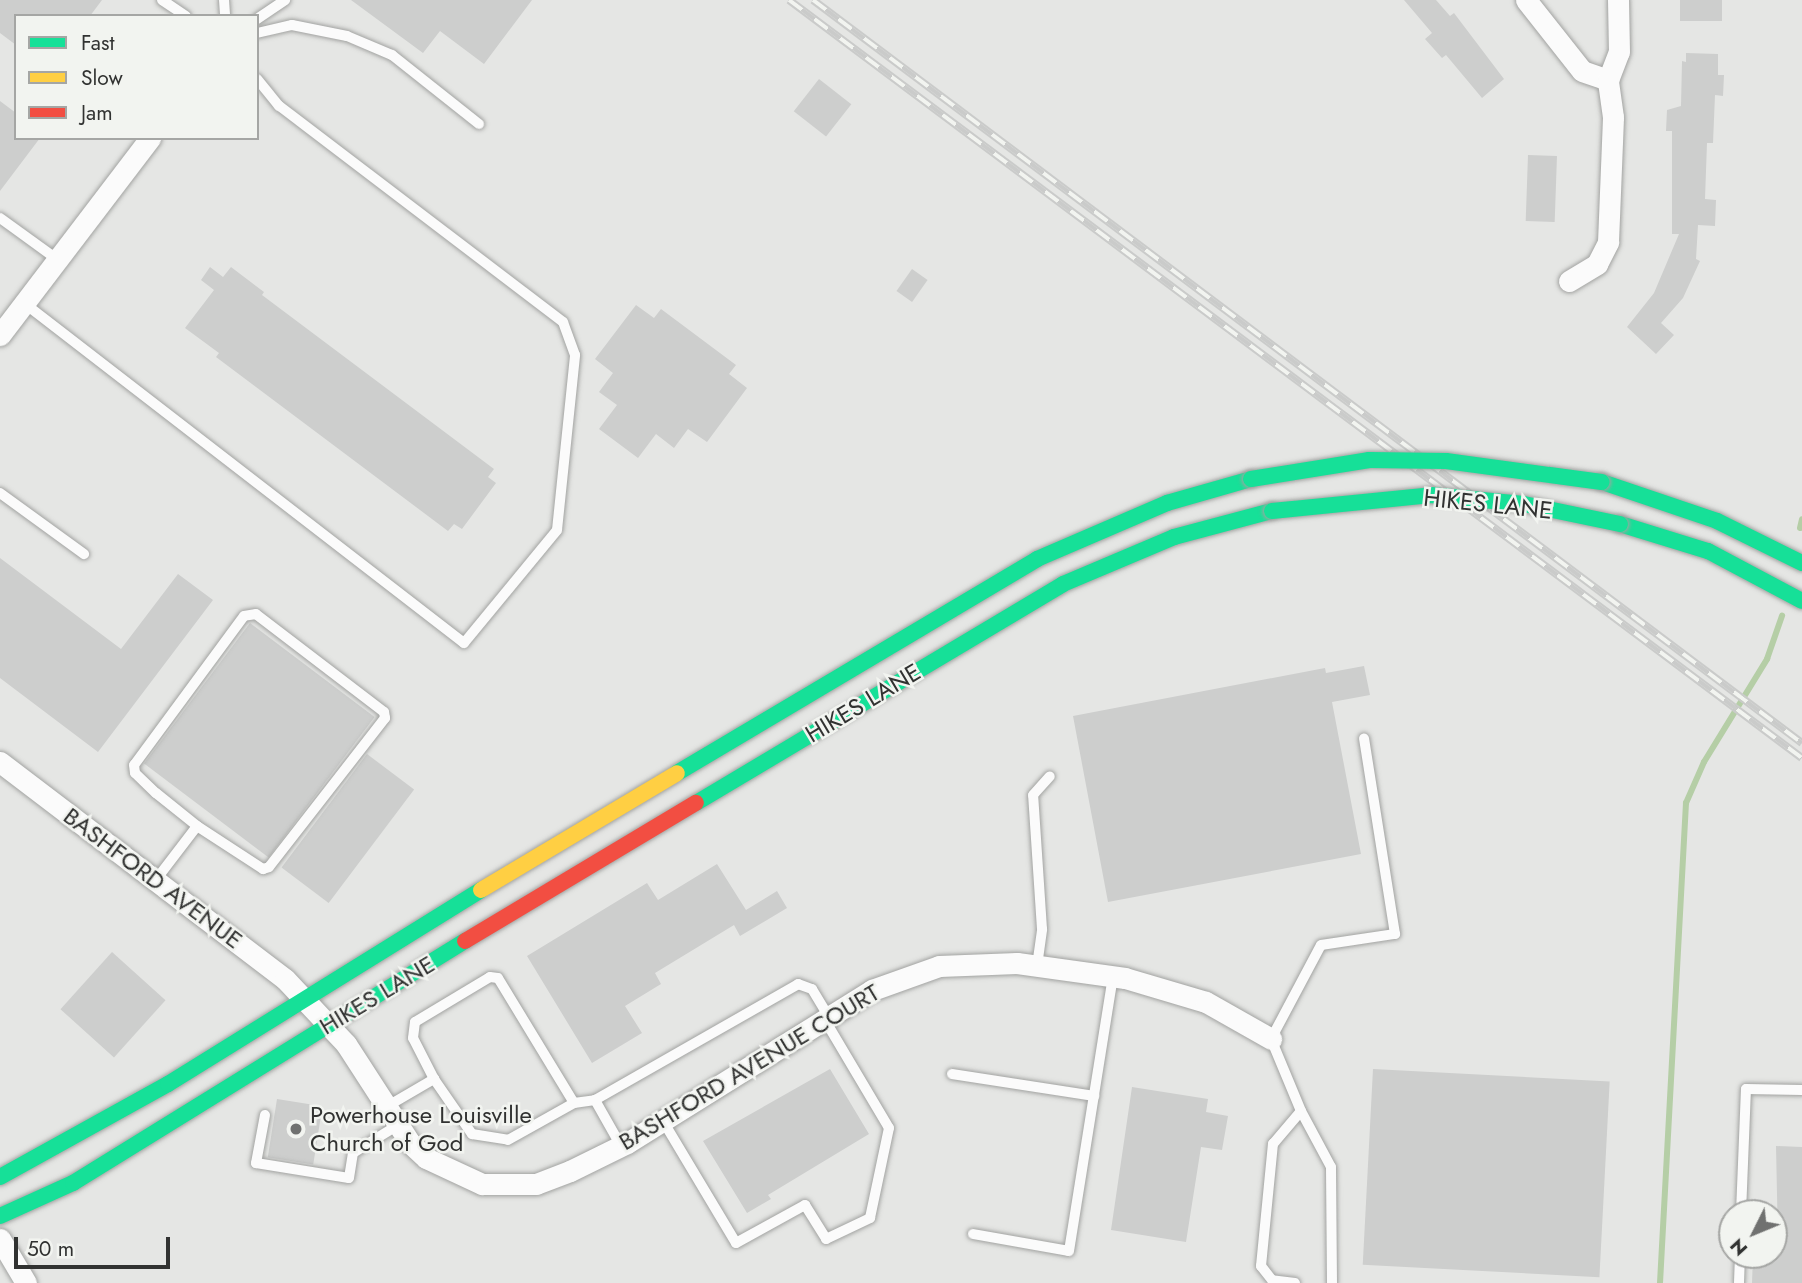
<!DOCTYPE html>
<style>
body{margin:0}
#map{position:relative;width:1802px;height:1283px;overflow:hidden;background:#e5e6e4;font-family:Jost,sans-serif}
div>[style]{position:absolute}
.stream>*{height:6px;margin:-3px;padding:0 3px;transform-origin:3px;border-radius:3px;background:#b5cea6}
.building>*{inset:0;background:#cdcecd;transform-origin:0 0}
.roads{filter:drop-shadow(0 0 2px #a2a3a1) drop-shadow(0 0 2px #a2a3a1)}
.lane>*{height:10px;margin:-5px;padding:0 5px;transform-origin:5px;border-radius:5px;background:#fbfbfb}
.street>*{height:21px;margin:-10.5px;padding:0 10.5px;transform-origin:10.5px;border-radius:10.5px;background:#fbfbfb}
.fast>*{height:16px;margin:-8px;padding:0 8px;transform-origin:8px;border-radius:8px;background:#16e098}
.slow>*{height:16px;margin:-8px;padding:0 8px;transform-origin:8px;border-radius:8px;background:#ffcf43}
.jam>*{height:16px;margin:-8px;padding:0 8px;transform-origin:8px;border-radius:8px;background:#f24e42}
.rail>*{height:8px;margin-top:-4px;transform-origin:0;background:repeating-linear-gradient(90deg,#f2f4f0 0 16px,#cacbca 0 32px);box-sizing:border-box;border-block:2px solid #cacbca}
.bridges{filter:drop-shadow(0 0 2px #a2a3a1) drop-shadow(0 0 2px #a2a3a1)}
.fast-bridge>*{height:16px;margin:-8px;padding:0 8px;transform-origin:8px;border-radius:8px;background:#16e098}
.dots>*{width:19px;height:19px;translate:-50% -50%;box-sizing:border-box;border:4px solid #f2f4f0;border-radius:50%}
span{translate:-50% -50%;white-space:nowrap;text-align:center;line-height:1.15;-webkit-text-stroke:5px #f2f4f0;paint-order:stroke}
.street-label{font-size:24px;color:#313231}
.poi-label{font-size:24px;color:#313231}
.left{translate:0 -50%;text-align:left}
.legend{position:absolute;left:14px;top:14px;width:245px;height:126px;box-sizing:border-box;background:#f2f4f0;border:2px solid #a5a6a4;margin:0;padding:9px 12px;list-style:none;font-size:21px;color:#313231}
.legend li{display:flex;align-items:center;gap:14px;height:35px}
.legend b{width:35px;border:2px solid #a5a6a4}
.north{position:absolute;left:1718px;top:1199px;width:70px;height:70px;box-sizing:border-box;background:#f2f4f0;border:2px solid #a5a6a4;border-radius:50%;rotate:227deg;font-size:19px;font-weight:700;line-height:28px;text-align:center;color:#313231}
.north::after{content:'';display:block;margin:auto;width:24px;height:32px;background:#707170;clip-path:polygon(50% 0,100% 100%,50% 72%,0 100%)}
.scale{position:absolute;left:14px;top:1237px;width:156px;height:32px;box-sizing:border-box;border:4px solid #313231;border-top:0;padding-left:9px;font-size:21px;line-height:24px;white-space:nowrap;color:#313231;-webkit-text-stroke:5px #f2f4f0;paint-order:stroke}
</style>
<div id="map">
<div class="stream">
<div style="left:1800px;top:528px;width:9px;rotate:-77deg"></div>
<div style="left:1660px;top:1283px;width:481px;rotate:-86.9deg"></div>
<div style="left:1686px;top:803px;width:45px;rotate:-66.3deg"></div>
<div style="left:1704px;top:762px;width:121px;rotate:-58.5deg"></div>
<div style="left:1767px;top:659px;width:46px;rotate:-70.8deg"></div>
</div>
<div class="building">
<div style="clip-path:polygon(0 0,102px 0,90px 16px,16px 16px,16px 45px,0 33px)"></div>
<div style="clip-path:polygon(351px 0,532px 0,484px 64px,440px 31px,423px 53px)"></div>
<div style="clip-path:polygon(1404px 0,1436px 0,1450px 16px,1454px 13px,1504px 79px,1482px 98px,1446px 55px,1442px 58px,1425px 39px,1432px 33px)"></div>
<div style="left:1680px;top:0;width:42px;height:21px"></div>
<div style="clip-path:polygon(1686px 53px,1718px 54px,1718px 75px,1724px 75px,1723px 96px,1715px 95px,1713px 143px,1707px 143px,1705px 199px,1716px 200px,1715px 226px,1698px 225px,1696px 259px,1700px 261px,1683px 298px,1661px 323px,1674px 335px,1656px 354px,1627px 327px,1654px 293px,1679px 234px,1672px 234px,1672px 131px,1666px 131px,1667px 110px,1681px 106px,1682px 61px,1686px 62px)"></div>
<div style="left:819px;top:79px;width:41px;height:41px;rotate:38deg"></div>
<div style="clip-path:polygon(0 101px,16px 113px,16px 138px,40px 138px,0 191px)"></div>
<div style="left:1528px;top:155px;width:29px;height:66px;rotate:2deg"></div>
<div style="clip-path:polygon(210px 267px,223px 277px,231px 267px,264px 292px,262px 295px,494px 469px,488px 477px,496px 483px,462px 529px,454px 524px,448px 531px,216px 357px,219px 353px,185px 328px,214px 290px,201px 280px)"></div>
<div style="left:912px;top:269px;width:19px;height:27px;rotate:35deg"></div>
<div style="clip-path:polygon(636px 305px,654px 318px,661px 309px,736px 365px,729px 374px,747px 388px,707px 442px,688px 429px,674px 448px,656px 434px,638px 458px,599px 429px,617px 405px,599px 392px,613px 373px,595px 359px)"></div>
<div style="clip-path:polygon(0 558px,121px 649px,178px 574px,213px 600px,98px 752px,0 678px)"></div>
<div style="left:250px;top:623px;width:156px;height:176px;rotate:37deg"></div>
<div style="clip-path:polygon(1364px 666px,1370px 695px,1332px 702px,1361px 854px,1108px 902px,1073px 716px,1325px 668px,1326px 673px)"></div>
<div style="left:367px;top:754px;width:59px;height:142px;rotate:37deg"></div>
<div style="clip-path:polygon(717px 864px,746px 910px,777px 891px,787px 908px,740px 936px,734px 925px,655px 973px,661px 984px,625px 1006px,642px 1033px,592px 1063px,527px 956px,647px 883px,658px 900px)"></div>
<div style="left:112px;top:952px;width:72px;height:77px;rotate:42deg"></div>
<div style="clip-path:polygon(830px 1069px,869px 1134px,768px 1195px,771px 1199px,747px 1213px,703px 1141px)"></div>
<div style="left:1373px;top:1069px;width:237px;height:196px;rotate:3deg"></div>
<div style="clip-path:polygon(1132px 1087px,1208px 1099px,1206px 1112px,1228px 1116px,1222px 1150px,1201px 1147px,1186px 1242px,1111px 1230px)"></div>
<div style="left:277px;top:1099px;width:46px;height:59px;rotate:9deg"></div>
<div style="clip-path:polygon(1776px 1146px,1802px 1147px,1802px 1283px,1752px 1283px,1753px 1255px,1774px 1255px,1778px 1243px)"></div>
</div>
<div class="roads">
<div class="lane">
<div style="left:162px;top:0;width:29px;rotate:34deg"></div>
<div style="left:224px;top:0;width:16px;rotate:86deg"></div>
<div style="left:257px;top:19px;width:34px;rotate:-34deg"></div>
<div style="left:257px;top:33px;width:36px;rotate:-13deg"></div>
<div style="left:292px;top:25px;width:56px;rotate:11.3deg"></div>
<div style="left:347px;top:36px;width:49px;rotate:22.9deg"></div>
<div style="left:392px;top:55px;width:111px;rotate:38.4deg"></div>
<div style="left:0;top:218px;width:72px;rotate:35.9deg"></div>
<div style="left:24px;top:303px;width:556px;rotate:37.69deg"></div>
<div style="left:464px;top:643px;width:146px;rotate:-50.5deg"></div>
<div style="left:557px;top:530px;width:176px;rotate:-84.1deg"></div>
<div style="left:575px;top:355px;width:35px;rotate:-110deg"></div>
<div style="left:563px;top:322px;width:357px;rotate:-142.7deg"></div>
<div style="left:279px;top:106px;width:35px;rotate:-129deg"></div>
<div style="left:0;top:493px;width:104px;rotate:36deg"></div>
<div style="left:155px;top:881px;width:69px;rotate:-52.6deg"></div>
<div style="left:197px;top:826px;width:79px;rotate:33.1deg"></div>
<div style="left:263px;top:869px;width:6px;rotate:-18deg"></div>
<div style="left:269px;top:867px;width:189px;rotate:-52.1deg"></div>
<div style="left:385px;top:718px;width:6px;rotate:-99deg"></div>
<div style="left:384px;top:712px;width:161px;rotate:-142.6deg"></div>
<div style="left:256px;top:614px;width:12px;rotate:171deg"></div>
<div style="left:244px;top:616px;width:185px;rotate:126.4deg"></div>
<div style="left:134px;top:765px;width:8px;rotate:83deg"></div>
<div style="left:135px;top:773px;width:29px;rotate:44deg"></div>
<div style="left:156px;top:793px;width:53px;rotate:38.8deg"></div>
<div style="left:1037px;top:966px;width:37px;rotate:-82deg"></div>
<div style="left:1042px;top:929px;width:134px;rotate:-93.8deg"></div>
<div style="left:1033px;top:795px;width:25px;rotate:-48deg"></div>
<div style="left:952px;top:1074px;width:144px;rotate:8.8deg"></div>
<div style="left:434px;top:1079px;width:46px;rotate:-117.1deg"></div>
<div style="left:413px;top:1038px;width:16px;rotate:-83deg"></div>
<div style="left:415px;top:1022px;width:87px;rotate:-31deg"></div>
<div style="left:490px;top:977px;width:8px;rotate:7deg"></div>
<div style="left:498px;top:978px;width:146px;rotate:58.7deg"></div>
<div style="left:386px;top:1107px;width:56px;rotate:-30.3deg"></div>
<div style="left:434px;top:1079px;width:67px;rotate:55.4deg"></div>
<div style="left:472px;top:1134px;width:36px;rotate:9deg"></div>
<div style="left:508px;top:1140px;width:76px;rotate:-29.3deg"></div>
<div style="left:574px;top:1103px;width:21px;rotate:-8deg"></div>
<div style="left:265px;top:1115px;width:49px;rotate:100.6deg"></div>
<div style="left:256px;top:1163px;width:94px;rotate:9.2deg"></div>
<div style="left:349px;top:1178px;width:25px;rotate:-81deg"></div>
<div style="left:353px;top:1153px;width:53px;rotate:-31.9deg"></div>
<div style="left:663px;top:1121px;width:142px;rotate:59.1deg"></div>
<div style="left:736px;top:1243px;width:79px;rotate:-28.8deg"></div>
<div style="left:805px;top:1205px;width:40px;rotate:58deg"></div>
<div style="left:826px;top:1239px;width:49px;rotate:-25.5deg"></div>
<div style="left:870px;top:1218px;width:92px;rotate:-78.1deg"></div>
<div style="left:889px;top:1128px;width:126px;rotate:-120.7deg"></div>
<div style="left:621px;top:1146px;width:53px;rotate:-119.5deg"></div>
<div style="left:595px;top:1100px;width:234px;rotate:-29.7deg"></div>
<div style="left:798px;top:984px;width:15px;rotate:20deg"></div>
<div style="left:812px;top:989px;width:33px;rotate:59deg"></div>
<div style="left:1741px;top:1213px;width:124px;rotate:-87.7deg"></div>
<div style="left:1746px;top:1089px;width:56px;rotate:1deg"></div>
<div style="left:973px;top:1234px;width:97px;rotate:10deg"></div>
<div style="left:1069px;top:1251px;width:278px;rotate:-80.9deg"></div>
<div style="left:1295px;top:1283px;width:23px;rotate:-173deg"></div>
<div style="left:1272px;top:1280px;width:18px;rotate:-128deg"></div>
<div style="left:1261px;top:1266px;width:123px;rotate:-84.4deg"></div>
<div style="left:1273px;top:1144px;width:43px;rotate:-49.7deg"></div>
<div style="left:1332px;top:1283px;width:116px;rotate:-90.5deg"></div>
<div style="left:1331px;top:1167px;width:64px;rotate:-118.2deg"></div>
<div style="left:1301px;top:1111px;width:78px;rotate:-112.6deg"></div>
<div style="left:1271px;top:1039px;width:106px;rotate:-62deg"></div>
<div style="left:1321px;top:945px;width:75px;rotate:-8.5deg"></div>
<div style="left:1395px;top:934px;width:198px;rotate:-99deg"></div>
<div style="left:1739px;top:1283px;width:28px;rotate:-88deg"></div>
</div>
<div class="street">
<div style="left:1526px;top:0;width:90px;rotate:51.7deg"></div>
<div style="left:1582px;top:71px;width:28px;rotate:19deg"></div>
<div style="left:1569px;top:281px;width:33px;rotate:-31deg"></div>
<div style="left:1597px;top:264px;width:25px;rotate:-63deg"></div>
<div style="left:1608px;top:242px;width:125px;rotate:-87.7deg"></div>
<div style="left:1613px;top:117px;width:37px;rotate:-98deg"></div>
<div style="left:1608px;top:80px;width:30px;rotate:-69deg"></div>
<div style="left:1619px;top:52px;width:52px;rotate:-91.1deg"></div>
<div style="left:0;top:335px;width:248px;rotate:-52.7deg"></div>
<div style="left:0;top:762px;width:358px;rotate:37.3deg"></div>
<div style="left:285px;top:979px;width:89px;rotate:46.8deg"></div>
<div style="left:346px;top:1044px;width:118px;rotate:57.1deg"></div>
<div style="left:410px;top:1143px;width:22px;rotate:43deg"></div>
<div style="left:426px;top:1158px;width:62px;rotate:24.9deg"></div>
<div style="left:482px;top:1184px;width:54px"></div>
<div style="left:536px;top:1184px;width:36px;rotate:-21deg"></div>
<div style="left:570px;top:1171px;width:64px;rotate:-26.2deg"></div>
<div style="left:627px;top:1143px;width:289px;rotate:-32deg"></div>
<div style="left:872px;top:990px;width:71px;rotate:-19.7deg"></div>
<div style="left:939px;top:966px;width:78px;rotate:-2.2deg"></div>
<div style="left:1017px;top:963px;width:109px;rotate:7.9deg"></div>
<div style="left:1125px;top:978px;width:84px;rotate:16.5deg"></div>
<div style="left:1206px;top:1002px;width:75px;rotate:29.6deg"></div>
<div style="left:0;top:1239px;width:51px;rotate:59.4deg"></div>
</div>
<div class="fast">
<div style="left:1602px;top:482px;width:121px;rotate:18.7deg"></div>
<div style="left:1717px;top:521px;width:95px;rotate:26.3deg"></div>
<div style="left:1620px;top:524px;width:92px;rotate:17.1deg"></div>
<div style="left:1708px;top:551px;width:106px;rotate:28deg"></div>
<div style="left:677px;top:773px;width:419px;rotate:-30.7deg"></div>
<div style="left:1037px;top:559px;width:142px;rotate:-23.3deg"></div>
<div style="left:1167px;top:503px;width:87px;rotate:-15.9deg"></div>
<div style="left:696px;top:803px;width:427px;rotate:-30.8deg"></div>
<div style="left:1063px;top:584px;width:121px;rotate:-22.9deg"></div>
<div style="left:1174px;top:537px;width:101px;rotate:-14.9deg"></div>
<div style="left:0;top:1177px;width:192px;rotate:-29deg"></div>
<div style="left:168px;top:1084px;width:368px;rotate:-31.8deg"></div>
<div style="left:0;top:1216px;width:80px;rotate:-24.3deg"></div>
<div style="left:73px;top:1183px;width:461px;rotate:-31.7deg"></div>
</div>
<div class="slow">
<div style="left:481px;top:890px;width:228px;rotate:-30.8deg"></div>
</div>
<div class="jam">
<div style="left:465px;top:941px;width:269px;rotate:-30.9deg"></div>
</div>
</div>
<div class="rail">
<div style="left:789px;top:0;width:1265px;rotate:36.81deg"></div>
<div style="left:813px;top:0;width:1237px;rotate:36.92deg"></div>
</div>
<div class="bridges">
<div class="fast-bridge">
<div style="left:1251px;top:479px;width:120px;rotate:-9.1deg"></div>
<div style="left:1369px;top:460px;width:77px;rotate:0.7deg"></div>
<div style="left:1446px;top:461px;width:157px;rotate:7.7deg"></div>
<div style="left:1272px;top:511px;width:160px;rotate:-5.7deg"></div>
<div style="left:1431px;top:495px;width:93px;rotate:5.5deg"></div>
<div style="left:1524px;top:504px;width:98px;rotate:11.8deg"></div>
</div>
</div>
<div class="dots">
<div style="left:296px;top:1129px;background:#707170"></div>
</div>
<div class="street-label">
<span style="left:1488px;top:504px;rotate:6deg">HIKES LANE</span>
<span style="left:863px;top:703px;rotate:-31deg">HIKES LANE</span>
<span style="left:153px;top:878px;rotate:37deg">BASHFORD AVENUE</span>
<span style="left:377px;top:995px;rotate:-31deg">HIKES LANE</span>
<span style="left:749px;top:1067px;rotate:-31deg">BASHFORD AVENUE COURT</span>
</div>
<div class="poi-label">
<span class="left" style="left:310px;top:1129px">Powerhouse Louisville<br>Church of God</span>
</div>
<ul class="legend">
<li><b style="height:9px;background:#16e098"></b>Fast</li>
<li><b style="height:9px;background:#ffcf43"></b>Slow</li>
<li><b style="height:9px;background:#f24e42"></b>Jam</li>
</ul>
<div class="north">N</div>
<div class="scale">50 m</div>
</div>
